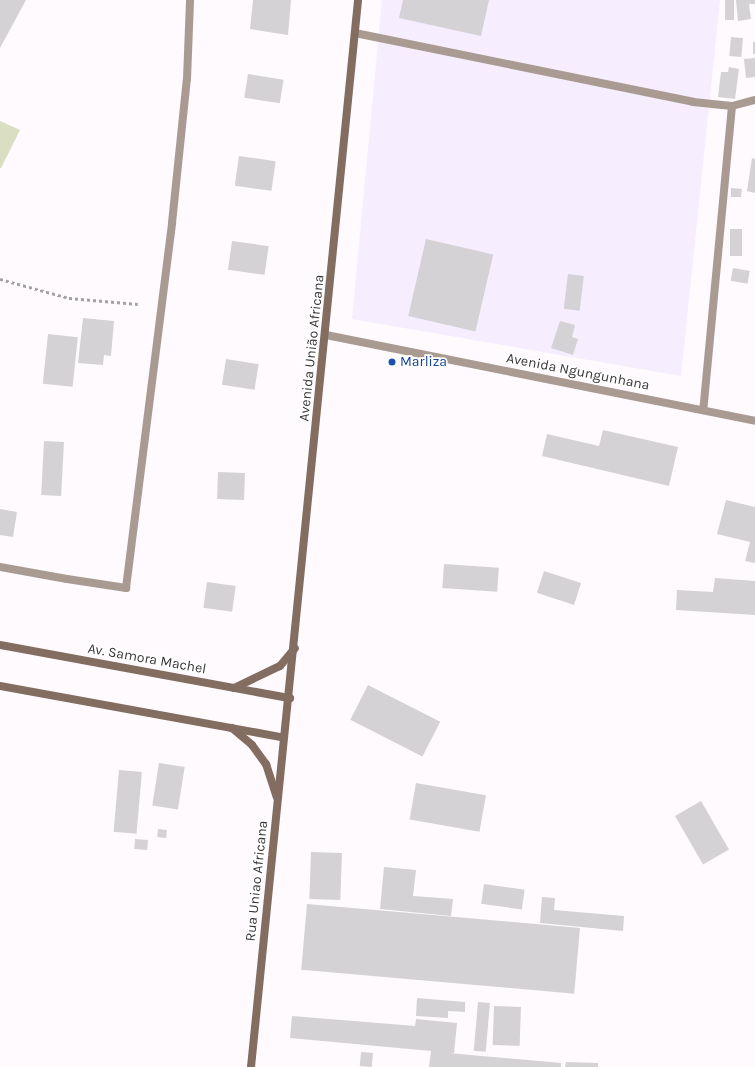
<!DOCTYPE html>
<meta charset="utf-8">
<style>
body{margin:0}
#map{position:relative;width:755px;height:1067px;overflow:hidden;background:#fefafe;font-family:Karla,sans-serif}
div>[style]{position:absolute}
.industrial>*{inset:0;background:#f6edfe}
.green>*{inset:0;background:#d9dfc0}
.building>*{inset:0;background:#d5d2d6;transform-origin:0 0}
.path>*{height:2.5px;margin-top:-1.25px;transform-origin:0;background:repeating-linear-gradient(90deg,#a4a2a4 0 3px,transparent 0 6px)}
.service>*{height:8px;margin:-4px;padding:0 4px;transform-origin:4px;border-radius:4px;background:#aa9b92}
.minor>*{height:8px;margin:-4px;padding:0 4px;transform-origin:4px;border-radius:4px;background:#aa9b92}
.tertiary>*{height:8px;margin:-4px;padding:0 4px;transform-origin:4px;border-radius:4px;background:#aa9b92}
.secondary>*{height:8px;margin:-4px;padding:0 4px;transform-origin:4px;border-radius:4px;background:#836d60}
.dots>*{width:11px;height:11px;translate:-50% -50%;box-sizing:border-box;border:2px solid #fff;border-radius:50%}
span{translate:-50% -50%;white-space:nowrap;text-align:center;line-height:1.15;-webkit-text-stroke:3.5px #fff;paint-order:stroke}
.street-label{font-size:14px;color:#393839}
.transit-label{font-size:14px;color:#164399}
.left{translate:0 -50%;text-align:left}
</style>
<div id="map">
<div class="industrial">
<div style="clip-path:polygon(382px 0,720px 0,681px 376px,352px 319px)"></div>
</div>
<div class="green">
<div style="clip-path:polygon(0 121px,20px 130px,1px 168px,0 168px)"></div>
</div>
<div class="building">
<div style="clip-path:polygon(0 0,26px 0,0 48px)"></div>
<div style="clip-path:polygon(253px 0,291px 0,288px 35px,250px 29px)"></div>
<div style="clip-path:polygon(403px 0,489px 0,481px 36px,399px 18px)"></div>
<div style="left:725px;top:0;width:9px;height:20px"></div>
<div style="clip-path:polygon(736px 0,755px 0,755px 4px,749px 4px,751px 19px,738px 21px)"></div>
<div style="left:731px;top:37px;width:12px;height:19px;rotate:5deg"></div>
<div style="left:753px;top:42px;width:2px;height:12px"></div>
<div style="clip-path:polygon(755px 58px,755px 77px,746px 78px,744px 59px)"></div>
<div style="clip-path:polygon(729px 67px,739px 69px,735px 99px,718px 97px,721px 72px,728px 72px)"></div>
<div style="left:248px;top:74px;width:36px;height:24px;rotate:9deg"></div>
<div style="left:239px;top:156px;width:37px;height:30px;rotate:8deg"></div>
<div style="clip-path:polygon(752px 158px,755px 159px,755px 193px,747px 191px)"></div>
<div style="clip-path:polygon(731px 188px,742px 189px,741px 197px,731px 197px)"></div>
<div style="left:730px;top:229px;width:12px;height:27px"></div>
<div style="left:426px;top:239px;width:69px;height:79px;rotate:13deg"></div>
<div style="left:232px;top:241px;width:37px;height:29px;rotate:8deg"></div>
<div style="left:733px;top:268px;width:17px;height:13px;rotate:10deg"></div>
<div style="left:568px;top:274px;width:16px;height:35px;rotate:7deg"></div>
<div style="clip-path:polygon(83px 318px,114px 321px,111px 356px,104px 355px,103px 365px,78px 363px)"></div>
<div style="clip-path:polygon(560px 321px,575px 325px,572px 337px,578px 339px,573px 355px,551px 348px)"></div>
<div style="left:48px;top:334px;width:30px;height:50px;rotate:6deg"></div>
<div style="left:226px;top:359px;width:33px;height:26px;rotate:9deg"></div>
<div style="clip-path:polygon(603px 430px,678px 447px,669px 486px,542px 456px,547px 434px,599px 446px)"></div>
<div style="left:44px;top:441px;width:20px;height:54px;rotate:3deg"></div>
<div style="left:218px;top:472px;width:27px;height:27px;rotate:2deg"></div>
<div style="clip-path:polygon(726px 500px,755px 507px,755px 563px,745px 561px,750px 542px,717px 534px)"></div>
<div style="clip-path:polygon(0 509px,17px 512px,13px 537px,0 535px)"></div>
<div style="left:444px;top:564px;width:55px;height:24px;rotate:4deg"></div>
<div style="left:544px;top:571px;width:39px;height:23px;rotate:18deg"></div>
<div style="clip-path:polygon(715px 578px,755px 581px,755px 615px,676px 610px,677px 590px,713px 592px)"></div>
<div style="left:207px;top:582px;width:29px;height:26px;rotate:8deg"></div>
<div style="left:368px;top:685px;width:81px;height:39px;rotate:27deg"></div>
<div style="left:159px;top:763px;width:26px;height:43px;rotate:9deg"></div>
<div style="left:119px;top:770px;width:23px;height:62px;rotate:5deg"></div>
<div style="left:416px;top:783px;width:71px;height:37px;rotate:10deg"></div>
<div style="left:701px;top:801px;width:56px;height:30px;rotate:60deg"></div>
<div style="left:158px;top:829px;width:9px;height:8px;rotate:6deg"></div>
<div style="left:135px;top:839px;width:13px;height:10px;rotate:4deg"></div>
<div style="left:311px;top:852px;width:31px;height:47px;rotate:2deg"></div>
<div style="clip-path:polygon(384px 867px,416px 870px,413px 896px,453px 899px,451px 916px,380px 909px)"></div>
<div style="left:484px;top:884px;width:41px;height:20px;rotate:8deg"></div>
<div style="clip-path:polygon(542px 897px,555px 898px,554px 910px,624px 916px,623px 931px,540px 923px)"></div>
<div style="left:307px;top:904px;width:274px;height:66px;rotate:5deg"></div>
<div style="clip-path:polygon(417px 998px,465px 1002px,465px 1012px,448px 1011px,448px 1018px,416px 1016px)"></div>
<div style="left:478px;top:1002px;width:12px;height:49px;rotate:5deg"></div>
<div style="left:494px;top:1006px;width:27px;height:39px;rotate:2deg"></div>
<div style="clip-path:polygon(292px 1016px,415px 1026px,416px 1019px,457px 1023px,454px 1053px,449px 1053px,561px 1063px,561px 1067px,429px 1067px,431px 1051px,290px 1038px)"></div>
<div style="left:361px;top:1052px;width:12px;height:14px;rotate:5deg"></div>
<div style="clip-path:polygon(566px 1062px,598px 1063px,598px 1067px,565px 1067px)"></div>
</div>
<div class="path">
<div style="left:0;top:279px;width:72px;rotate:15.4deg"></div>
<div style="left:69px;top:298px;width:69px;rotate:5deg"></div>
</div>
<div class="service">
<div style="left:0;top:567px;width:68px;rotate:10.2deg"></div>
</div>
<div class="minor">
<div style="left:355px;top:33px;width:345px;rotate:11.5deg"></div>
<div style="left:693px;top:102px;width:39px;rotate:6deg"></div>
<div style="left:732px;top:106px;width:305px;rotate:95.4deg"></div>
<div style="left:732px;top:106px;width:24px;rotate:-15deg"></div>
<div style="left:67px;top:579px;width:60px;rotate:8.7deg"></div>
<div style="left:126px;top:588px;width:368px;rotate:-82.8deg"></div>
<div style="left:172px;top:223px;width:145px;rotate:-84.1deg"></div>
<div style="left:187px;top:79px;width:79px;rotate:-87.8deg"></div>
</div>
<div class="tertiary">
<div style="left:326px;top:335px;width:438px;rotate:11.3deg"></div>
</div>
<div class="secondary">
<div style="left:0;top:645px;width:295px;rotate:10.4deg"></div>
<div style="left:0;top:686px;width:287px;rotate:10.3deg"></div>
<div style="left:234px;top:688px;width:51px;rotate:-25.6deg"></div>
<div style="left:280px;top:666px;width:23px;rotate:-50deg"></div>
<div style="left:232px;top:728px;width:26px;rotate:40deg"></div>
<div style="left:252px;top:745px;width:24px;rotate:54deg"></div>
<div style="left:266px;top:764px;width:35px;rotate:72deg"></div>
<div style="left:251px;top:1067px;width:1072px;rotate:-84.27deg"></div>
</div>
<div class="dots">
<div style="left:392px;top:362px;background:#1a4fb4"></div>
</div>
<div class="street-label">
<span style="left:312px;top:348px;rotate:-84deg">Avenida União Africana</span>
<span style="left:578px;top:372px;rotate:11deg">Avenida Ngungunhana</span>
<span style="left:147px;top:659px;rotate:10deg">Av. Samora Machel</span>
<span style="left:257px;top:881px;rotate:-84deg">Rua Uniao Africana</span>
</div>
<div class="transit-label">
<span class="left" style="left:400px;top:362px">Marliza</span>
</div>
</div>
